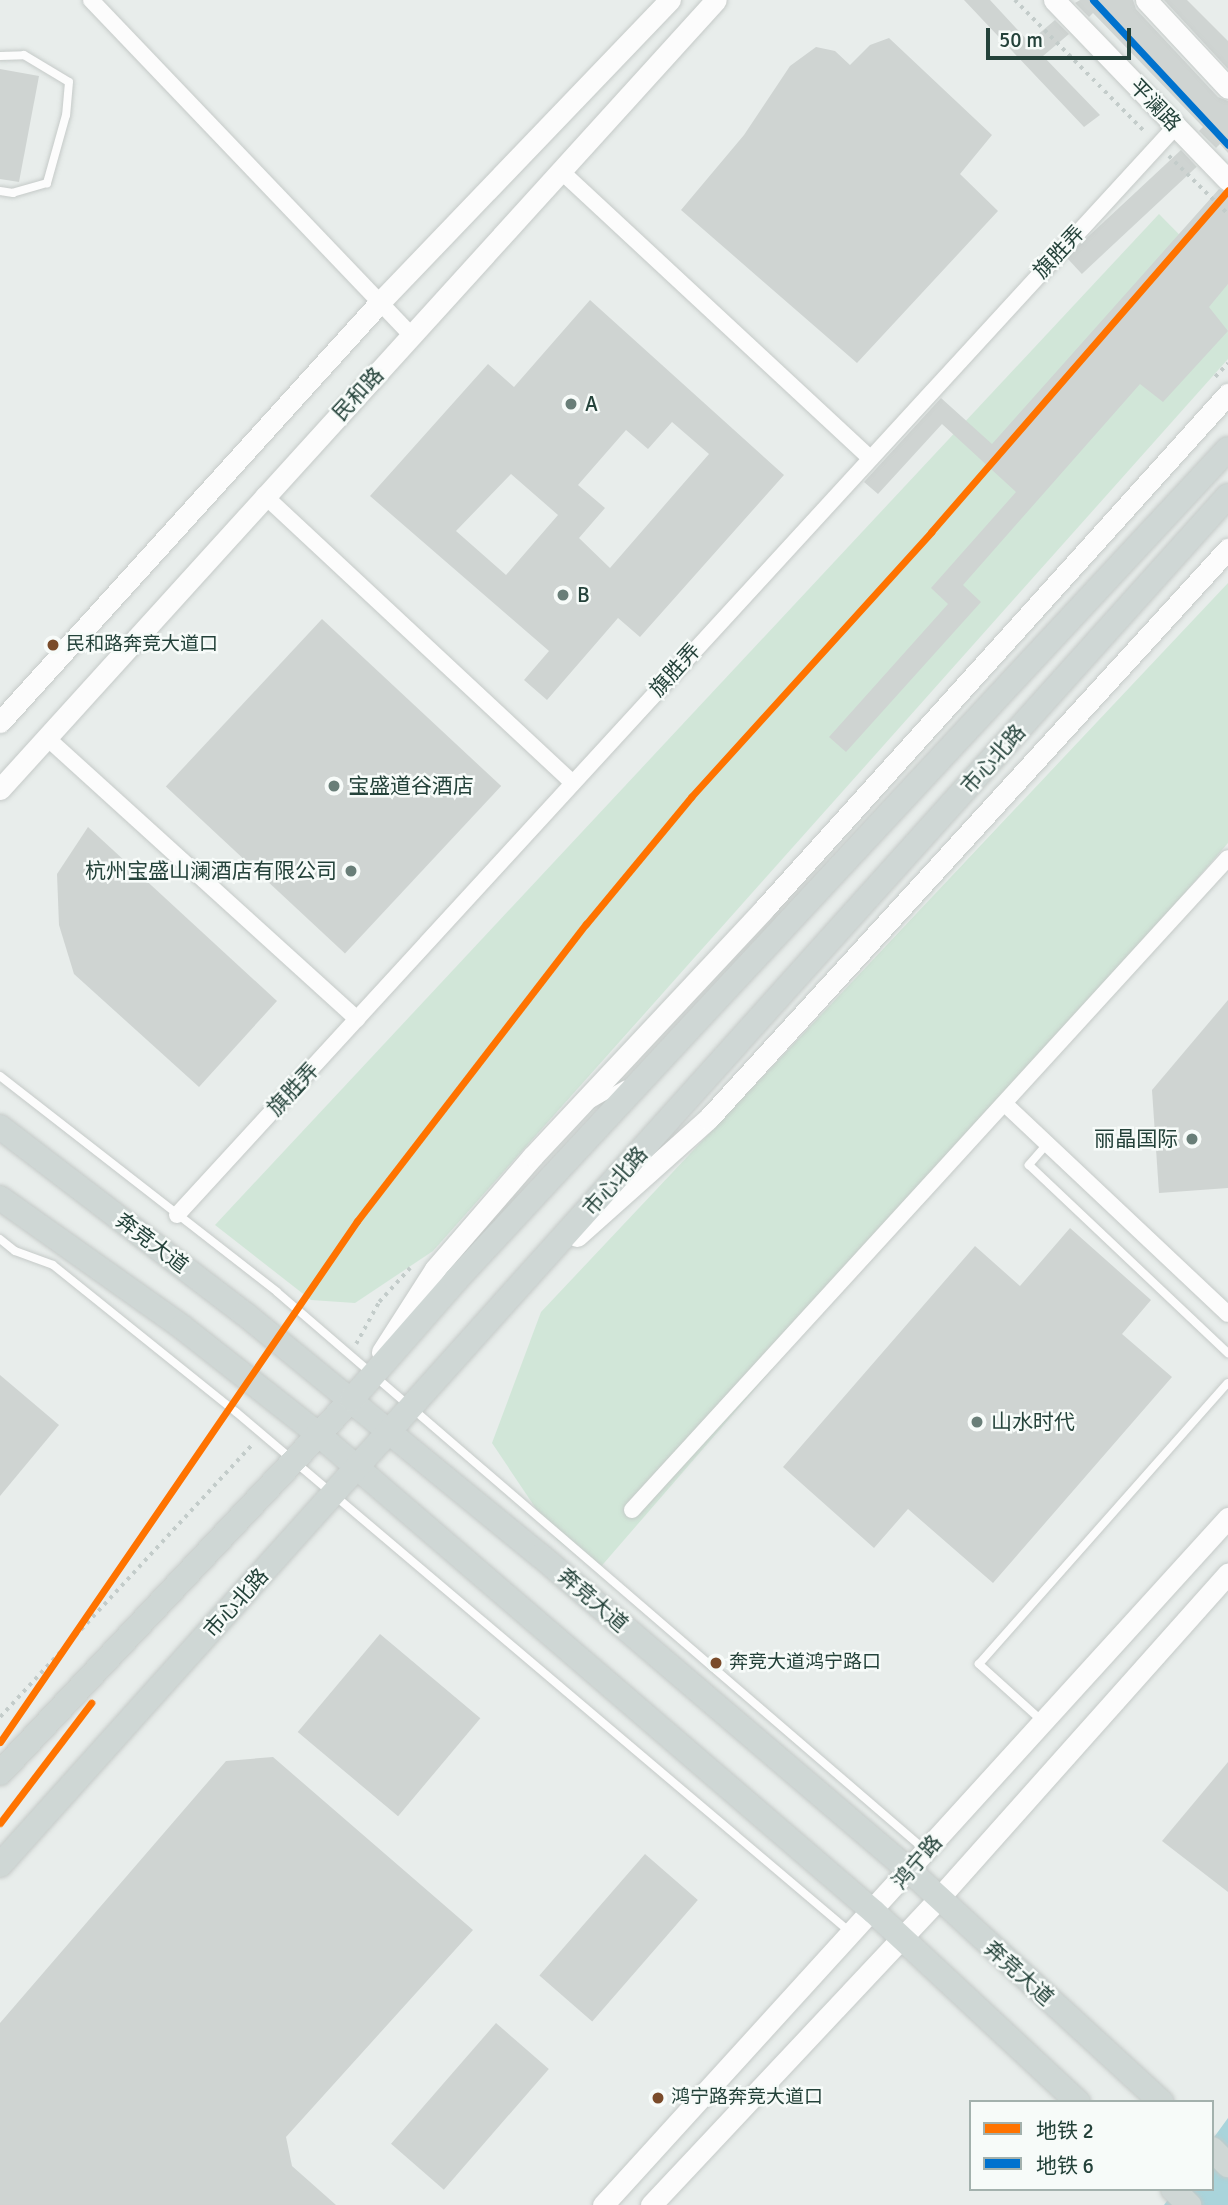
<!DOCTYPE html>
<meta charset="utf-8">
<style>
body{margin:0}
#map{position:relative;width:1228px;height:2205px;overflow:hidden;background:#e8edeb;font-family:Signika,"Noto Sans SC",sans-serif}
div>[style]{position:absolute}
.green>*{inset:0;background:#d1e6d8}
.water>*{inset:0;background:#a9d4db}
.building>*{inset:0;background:#cfd4d2;transform-origin:0 0}
.path>*{height:3.5px;margin-top:-1.75px;transform-origin:0;background:repeating-linear-gradient(90deg,#c3ccca 0 3.5px,transparent 0 8.5px)}
.roads{filter:drop-shadow(0 0 2px #c5cac8) drop-shadow(0 0 2px #c5cac8)}
.lane>*{height:8px;margin:-4px;padding:0 4px;transform-origin:4px;border-radius:4px;background:#fcfcfc}
.street>*{height:16px;margin:-8px;padding:0 8px;transform-origin:8px;border-radius:8px;background:#fcfcfc}
.secondary>*{height:21px;margin:-10.5px;padding:0 10.5px;transform-origin:10.5px;border-radius:10.5px;background:#fcfcfc}
.primary>*{height:24px;margin:-12px;padding:0 12px;transform-origin:12px;border-radius:12px;background:#cfd7d5}
.metro-1>*{height:7px;margin:-3.5px;padding:0 3.5px;transform-origin:3.5px;border-radius:3.5px;background:#ff7300}
.metro-2>*{height:7px;margin:-3.5px;padding:0 3.5px;transform-origin:3.5px;border-radius:3.5px;background:#0072ce}
.dots>*{width:19px;height:19px;translate:-50% -50%;box-sizing:border-box;border:4px solid #f7fbf9;border-radius:50%}
span{translate:-50% -50%;white-space:nowrap;text-align:center;line-height:1.15;-webkit-text-stroke:5px #f7fbf9;paint-order:stroke}
.bus-label{font-size:19px;color:#24423a}
.left{translate:0 -50%;text-align:left}
.street-label{font-size:21px;color:#24423a}
.poi-label{font-size:21px;color:#24423a}
.right{translate:-100% -50%;text-align:right}
.legend{position:absolute;left:969px;top:2100px;width:245px;height:91px;box-sizing:border-box;background:#f7fbf9;border:2px solid #a3b1ad;margin:0;padding:9px 12px;list-style:none;font-size:21px;color:#24423a}
.legend li{display:flex;align-items:center;gap:14px;height:35px}
.legend b{width:35px;border:2px solid #a3b1ad}
.scale{position:absolute;left:986px;top:28px;width:145px;height:32px;box-sizing:border-box;border:4px solid #24423a;border-top:0;padding-left:9px;font-size:21px;line-height:24px;white-space:nowrap;color:#24423a;-webkit-text-stroke:5px #f7fbf9;paint-order:stroke}
</style>
<div id="map">
<div class="green">
<div style="clip-path:polygon(1159px 214px,1228px 284px,1228px 359px,433px 1251px,355px 1303px,311px 1300px,215px 1225px)"></div>
<div style="clip-path:polygon(1228px 583px,1228px 843px,598px 1570px,557px 1540px,492px 1443px,541px 1312px)"></div>
</div>
<div class="water">
<div style="clip-path:polygon(1228px 2118px,1228px 2205px,1164px 2205px,1176px 2189px,1212px 2189px,1212px 2140px)"></div>
</div>
<div class="building">
<div style="clip-path:polygon(964px 0,990px 0,1029px 42px,1055px 20px,1069px 34px,1043px 56px,1100px 115px,1084px 127px)"></div>
<div style="clip-path:polygon(1080px 0,1133px 0,1136px 9px,1218px 97px,1228px 101px,1228px 153px,1220px 144px,1216px 148px,1199px 131px,1203px 127px,1093px 13px,1089px 17px,1075px 3px)"></div>
<div style="clip-path:polygon(1164px 0,1187px 0,1228px 41px,1228px 69px)"></div>
<div style="clip-path:polygon(889px 38px,992px 135px,960px 174px,998px 211px,857px 363px,681px 210px,744px 135px,790px 66px,816px 47px,835px 51px,850px 65px,870px 45px)"></div>
<div style="clip-path:polygon(0 69px,39px 76px,19px 182px,0 179px)"></div>
<div style="left:1181px;top:150px;width:23px;height:157px;rotate:47deg"></div>
<div style="clip-path:polygon(1219px 189px,1228px 193px,1228px 284px,1209px 307px,1228px 331px,1163px 402px,1140px 384px,963px 585px,981px 602px,846px 752px,829px 737px,948px 604px,931px 588px,1016px 492px,942px 424px,878px 494px,864px 482px,941px 398px,992px 444px)"></div>
<div style="clip-path:polygon(evenodd,590px 300px,784px 475px,640px 637px,618px 618px,547px 700px,524px 680px,549px 651px,370px 496px,488px 364px,514px 387px,590px 300px,672px 422px,709px 454px,610px 568px,579px 538px,605px 508px,578px 485px,626px 430px,648px 449px,672px 422px,590px 300px,511px 474px,558px 515px,506px 575px,456px 531px,511px 474px)"></div>
<div style="left:322px;top:619px;width:245px;height:229px;rotate:43deg"></div>
<div style="clip-path:polygon(88px 827px,277px 1001px,199px 1087px,74px 974px,59px 925px,57px 874px)"></div>
<div style="clip-path:polygon(1228px 1000px,1228px 1188px,1159px 1193px,1152px 1090px)"></div>
<div style="clip-path:polygon(1070px 1228px,1151px 1300px,1122px 1334px,1172px 1377px,993px 1583px,908px 1509px,874px 1548px,783px 1467px,975px 1246px,1020px 1286px)"></div>
<div style="clip-path:polygon(0 1375px,59px 1425px,0 1496px)"></div>
<div style="left:380px;top:1634px;width:131px;height:128px;rotate:40deg"></div>
<div style="clip-path:polygon(273px 1757px,473px 1930px,286px 2137px,292px 2166px,336px 2205px,0 2205px,0 2023px,226px 1761px)"></div>
<div style="clip-path:polygon(1228px 1762px,1228px 1892px,1162px 1841px)"></div>
<div style="left:645px;top:1854px;width:70px;height:161px;rotate:41deg"></div>
<div style="left:496px;top:2023px;width:70px;height:160px;rotate:41deg"></div>
</div>
<div class="path">
<div style="left:1015px;top:0;width:187px;rotate:45.4deg"></div>
<div style="left:1169px;top:156px;width:83px;rotate:44.5deg"></div>
<div style="left:1215px;top:377px;width:19px;rotate:-47deg"></div>
<div style="left:356px;top:1344px;width:48px;rotate:-61.3deg"></div>
<div style="left:379px;top:1302px;width:46px;rotate:-47.6deg"></div>
<div style="left:0;top:1717px;width:372px;rotate:-47.2deg"></div>
</div>
<div class="roads">
<div class="lane">
<div style="left:0;top:56px;width:24px;rotate:-2deg"></div>
<div style="left:24px;top:55px;width:52px;rotate:31deg"></div>
<div style="left:69px;top:82px;width:33px;rotate:95deg"></div>
<div style="left:66px;top:115px;width:71px;rotate:105.6deg"></div>
<div style="left:47px;top:183px;width:35px;rotate:164deg"></div>
<div style="left:13px;top:193px;width:13px;rotate:-171deg"></div>
<div style="left:0;top:1076px;width:351px;rotate:37.9deg"></div>
<div style="left:277px;top:1292px;width:854px;rotate:40.73deg"></div>
<div style="left:593px;top:1103px;width:36px;rotate:-30deg"></div>
<div style="left:1047px;top:1144px;width:28px;rotate:131deg"></div>
<div style="left:1029px;top:1165px;width:274px;rotate:43.4deg"></div>
<div style="left:0;top:1239px;width:19px;rotate:39deg"></div>
<div style="left:15px;top:1251px;width:40px;rotate:20.2deg"></div>
<div style="left:53px;top:1265px;width:235px;rotate:38.8deg"></div>
<div style="left:236px;top:1412px;width:805px;rotate:40.26deg"></div>
<div style="left:1041px;top:1720px;width:84px;rotate:-137.9deg"></div>
<div style="left:979px;top:1664px;width:375px;rotate:-48.5deg"></div>
</div>
<div class="street">
<div style="left:91px;top:0;width:465px;rotate:46.3deg"></div>
<div style="left:561px;top:171px;width:419px;rotate:42.9deg"></div>
<div style="left:264px;top:495px;width:422px;rotate:43deg"></div>
<div style="left:46px;top:737px;width:420px;rotate:42.2deg"></div>
<div style="left:1005px;top:1104px;width:306px;rotate:43.3deg"></div>
<div style="left:177px;top:1215px;width:1478px;rotate:-47.47deg"></div>
<div style="left:632px;top:1510px;width:883px;rotate:-47.57deg"></div>
</div>
<div class="secondary">
<div style="left:1054px;top:0;width:250px;rotate:46deg"></div>
<div style="left:1146px;top:0;width:120px;rotate:47deg"></div>
<div style="left:0;top:722px;width:569px;rotate:-47.85deg"></div>
<div style="left:382px;top:300px;width:416px;rotate:-46.2deg"></div>
<div style="left:0;top:789px;width:1065px;rotate:-47.78deg"></div>
<div style="left:577px;top:1236px;width:176px;rotate:-41.8deg"></div>
<div style="left:708px;top:1119px;width:772px;rotate:-47.63deg"></div>
<div style="left:382px;top:1352px;width:98px;rotate:-57.4deg"></div>
<div style="left:435px;top:1269px;width:150px;rotate:-49.1deg"></div>
<div style="left:533px;top:1156px;width:337px;rotate:-46.9deg"></div>
<div style="left:763px;top:910px;width:695px;rotate:-47.98deg"></div>
<div style="left:603px;top:2205px;width:929px;rotate:-47.71deg"></div>
<div style="left:651px;top:2205px;width:420px;rotate:-46.8deg"></div>
<div style="left:938px;top:1899px;width:436px;rotate:-48.3deg"></div>
</div>
<div class="primary">
<div style="left:0;top:1127px;width:308px;rotate:37.4deg"></div>
<div style="left:245px;top:1314px;width:382px;rotate:39.3deg"></div>
<div style="left:541px;top:1556px;width:484px;rotate:40.5deg"></div>
<div style="left:909px;top:1870px;width:343px;rotate:42.6deg"></div>
<div style="left:0;top:1198px;width:223px;rotate:35.3deg"></div>
<div style="left:182px;top:1327px;width:173px;rotate:38.2deg"></div>
<div style="left:318px;top:1434px;width:733px;rotate:40.69deg"></div>
<div style="left:874px;top:1912px;width:279px;rotate:43deg"></div>
<div style="left:0;top:1773px;width:514px;rotate:-46.74deg"></div>
<div style="left:352px;top:1399px;width:158px;rotate:-48.8deg"></div>
<div style="left:456px;top:1280px;width:1134px;rotate:-47.11deg"></div>
<div style="left:0;top:1865px;width:1839px;rotate:-48.11deg"></div>
<div style="left:1212px;top:2149px;width:23px;rotate:45deg"></div>
<div style="left:1173px;top:2189px;width:23px;rotate:45deg"></div>
</div>
</div>
<div class="metro-1">
<div style="left:0;top:1742px;width:632px;rotate:-55.58deg"></div>
<div style="left:357px;top:1221px;width:375px;rotate:-52.4deg"></div>
<div style="left:586px;top:924px;width:165px;rotate:-50.4deg"></div>
<div style="left:691px;top:797px;width:358px;rotate:-47.8deg"></div>
<div style="left:931px;top:532px;width:453px;rotate:-49deg"></div>
<div style="left:0;top:1823px;width:151px;rotate:-52.8deg"></div>
</div>
<div class="metro-2">
<div style="left:1093px;top:0;width:198px;rotate:47deg"></div>
</div>
<div class="dots">
<div style="left:571px;top:404px;background:#697e78"></div>
<div style="left:563px;top:595px;background:#697e78"></div>
<div style="left:53px;top:645px;background:#7a4b2a"></div>
<div style="left:334px;top:786px;background:#697e78"></div>
<div style="left:351px;top:871px;background:#697e78"></div>
<div style="left:1192px;top:1139px;background:#697e78"></div>
<div style="left:977px;top:1422px;background:#697e78"></div>
<div style="left:716px;top:1663px;background:#7a4b2a"></div>
<div style="left:658px;top:2098px;background:#7a4b2a"></div>
</div>
<div class="bus-label">
<span class="left" style="left:66px;top:645px">民和路奔竞大道口</span>
<span class="left" style="left:729px;top:1663px">奔竞大道鸿宁路口</span>
<span class="left" style="left:671px;top:2098px">鸿宁路奔竞大道口</span>
</div>
<div class="street-label">
<span style="left:1155px;top:105px;rotate:46deg">平澜路</span>
<span style="left:1059px;top:252px;rotate:-47deg">旗胜弄</span>
<span style="left:358px;top:394px;rotate:-47deg">民和路</span>
<span style="left:675px;top:670px;rotate:-48deg">旗胜弄</span>
<span style="left:993px;top:759px;rotate:-48deg">市心北路</span>
<span style="left:293px;top:1089px;rotate:-47deg">旗胜弄</span>
<span style="left:615px;top:1181px;rotate:-48deg">市心北路</span>
<span style="left:152px;top:1243px;rotate:37deg">奔竞大道</span>
<span style="left:593px;top:1600px;rotate:41deg">奔竞大道</span>
<span style="left:236px;top:1603px;rotate:-48deg">市心北路</span>
<span style="left:917px;top:1862px;rotate:-49deg">鸿宁路</span>
<span style="left:1019px;top:1973px;rotate:42deg">奔竞大道</span>
</div>
<div class="poi-label">
<span class="left" style="left:585px;top:404px">A</span>
<span class="left" style="left:577px;top:595px">B</span>
<span class="left" style="left:348px;top:786px">宝盛道谷酒店</span>
<span class="right" style="left:337px;top:871px">杭州宝盛山澜酒店有限公司</span>
<span class="right" style="left:1178px;top:1139px">丽晶国际</span>
<span class="left" style="left:991px;top:1422px">山水时代</span>
</div>
<ul class="legend">
<li><b style="height:9px;background:#ff7300"></b>地铁 2</li>
<li><b style="height:9px;background:#0072ce"></b>地铁 6</li>
</ul>
<div class="scale">50 m</div>
</div>
